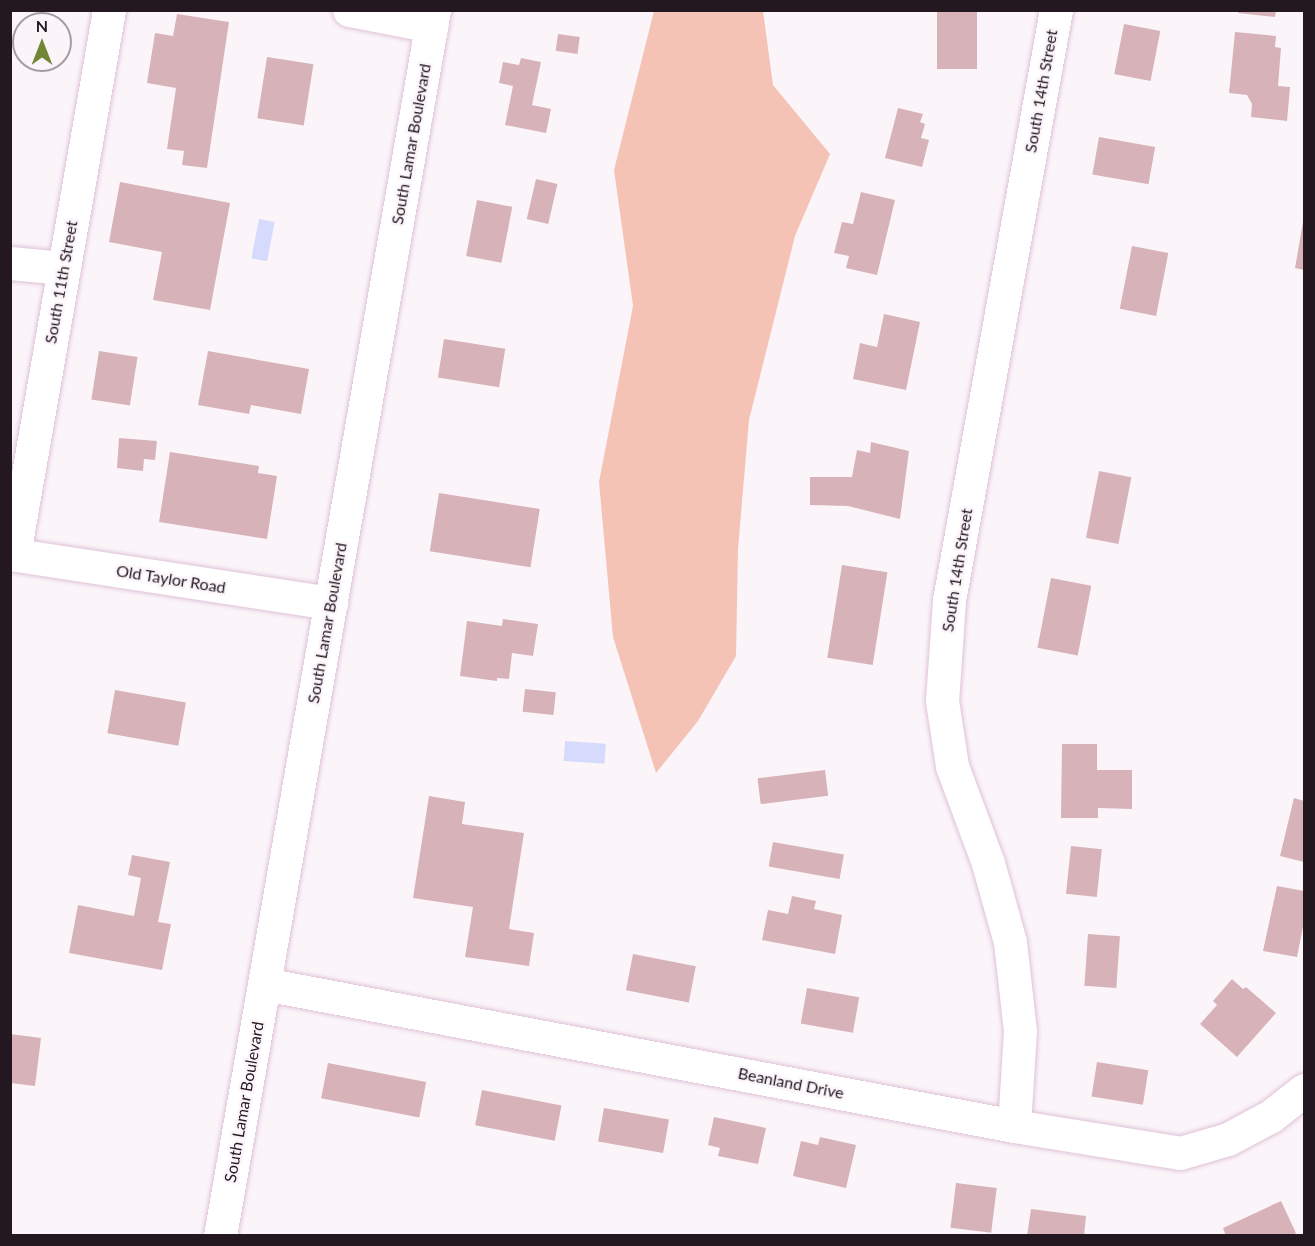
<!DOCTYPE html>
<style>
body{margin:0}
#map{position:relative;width:1315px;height:1246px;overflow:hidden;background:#fbf5fa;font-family:Lato,sans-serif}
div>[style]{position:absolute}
.green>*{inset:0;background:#f4c3b6}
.water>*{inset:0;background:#d6dbfe;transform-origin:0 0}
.building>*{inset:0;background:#d7b3b9;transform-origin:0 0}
.roads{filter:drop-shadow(0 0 2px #dfc2d7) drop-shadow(0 0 2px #dfc2d7)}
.minor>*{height:33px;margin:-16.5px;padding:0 16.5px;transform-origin:16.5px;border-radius:16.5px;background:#fff}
span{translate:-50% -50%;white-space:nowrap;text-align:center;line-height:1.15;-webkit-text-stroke:5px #fbf5fa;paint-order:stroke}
.street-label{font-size:16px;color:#231820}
.frame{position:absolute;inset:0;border:12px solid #231820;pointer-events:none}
.north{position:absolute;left:12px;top:12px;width:60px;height:60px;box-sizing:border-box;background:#fbf5fa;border:2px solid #a59da3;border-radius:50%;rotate:0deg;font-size:16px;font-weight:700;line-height:24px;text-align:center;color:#231820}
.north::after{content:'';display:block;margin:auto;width:21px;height:27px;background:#738636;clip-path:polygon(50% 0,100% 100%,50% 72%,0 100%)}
</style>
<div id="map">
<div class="green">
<div style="clip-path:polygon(654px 11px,763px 11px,773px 85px,830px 154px,795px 236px,749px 420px,738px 549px,736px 656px,698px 721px,656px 773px,613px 637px,599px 482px,633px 306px,614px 170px)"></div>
</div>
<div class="water">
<div style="left:259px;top:219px;width:16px;height:40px;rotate:11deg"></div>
<div style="left:565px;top:741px;width:41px;height:20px;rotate:4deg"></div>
</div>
<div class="building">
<div style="left:937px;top:10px;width:40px;height:59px"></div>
<div style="clip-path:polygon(1239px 10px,1276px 10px,1275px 17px,1238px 13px)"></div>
<div style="clip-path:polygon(177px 14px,229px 22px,207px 168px,182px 165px,184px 151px,167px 149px,176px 88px,147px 83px,155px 33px,173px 36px)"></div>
<div style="left:1124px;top:24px;width:37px;height:51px;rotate:11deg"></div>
<div style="clip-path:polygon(1235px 32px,1276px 36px,1275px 47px,1281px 48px,1278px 86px,1290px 87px,1287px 121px,1251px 117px,1252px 104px,1247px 95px,1229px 93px)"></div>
<div style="left:558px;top:34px;width:22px;height:17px;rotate:8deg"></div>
<div style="left:267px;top:57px;width:47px;height:62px;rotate:9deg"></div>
<div style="clip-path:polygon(521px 58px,541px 62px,532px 105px,551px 109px,546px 133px,505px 125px,513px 86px,499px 83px,503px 62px,519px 65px)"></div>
<div style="clip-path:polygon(898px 108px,923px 114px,920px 122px,925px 124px,921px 138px,929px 140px,922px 167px,885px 158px)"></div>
<div style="left:1099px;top:137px;width:57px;height:38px;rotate:10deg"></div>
<div style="left:536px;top:179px;width:22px;height:41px;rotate:13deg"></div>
<div style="clip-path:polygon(120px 182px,230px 203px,210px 310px,153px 300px,162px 252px,109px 242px)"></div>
<div style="clip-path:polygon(861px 192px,895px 200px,877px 275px,846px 268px,849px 256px,834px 253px,842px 222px,853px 224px)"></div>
<div style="left:477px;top:200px;width:36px;height:57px;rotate:11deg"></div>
<div style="clip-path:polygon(1303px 222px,1304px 222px,1304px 270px,1295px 268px)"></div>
<div style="left:1132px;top:246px;width:37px;height:64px;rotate:11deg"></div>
<div style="clip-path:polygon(884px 314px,920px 322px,906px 390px,853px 379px,860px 343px,877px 347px)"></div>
<div style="left:444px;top:339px;width:62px;height:39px;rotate:9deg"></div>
<div style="left:99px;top:351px;width:39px;height:49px;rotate:9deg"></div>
<div style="clip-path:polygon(208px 351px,309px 369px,301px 414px,251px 405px,249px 414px,198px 405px)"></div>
<div style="clip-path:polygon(119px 438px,157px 441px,155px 460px,144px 459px,143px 471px,117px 468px)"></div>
<div style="clip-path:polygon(871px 442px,909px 451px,900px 519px,848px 506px,810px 505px,810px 477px,852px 477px,857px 450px,870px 453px)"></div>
<div style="clip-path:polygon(170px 452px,259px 466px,258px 473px,277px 476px,267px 539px,159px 522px)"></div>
<div style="left:1099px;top:471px;width:33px;height:68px;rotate:11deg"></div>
<div style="left:439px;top:493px;width:102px;height:59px;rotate:9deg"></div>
<div style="left:842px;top:565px;width:46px;height:94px;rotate:9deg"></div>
<div style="left:1051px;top:578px;width:41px;height:71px;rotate:11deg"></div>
<div style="clip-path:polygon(503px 619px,538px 624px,533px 656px,512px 653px,509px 679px,497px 678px,497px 681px,460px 676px,467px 621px,502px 626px)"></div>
<div style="left:525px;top:689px;width:31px;height:23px;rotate:6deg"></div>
<div style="left:115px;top:690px;width:72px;height:44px;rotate:10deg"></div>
<div style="clip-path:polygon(1062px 744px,1097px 744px,1097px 770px,1132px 770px,1132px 809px,1098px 808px,1098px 818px,1061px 818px)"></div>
<div style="left:825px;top:770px;width:26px;height:68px;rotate:83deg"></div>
<div style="clip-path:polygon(429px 796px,465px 802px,462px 824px,524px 833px,509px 929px,534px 933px,529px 966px,465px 957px,473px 907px,413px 898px)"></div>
<div style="clip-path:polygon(1294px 798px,1304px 801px,1304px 862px,1280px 856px)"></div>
<div style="left:773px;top:842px;width:72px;height:25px;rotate:10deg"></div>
<div style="left:1071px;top:846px;width:31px;height:48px;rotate:6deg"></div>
<div style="clip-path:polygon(132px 855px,170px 862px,158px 922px,171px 924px,162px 970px,69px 953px,78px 905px,134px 916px,141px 878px,128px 875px)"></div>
<div style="clip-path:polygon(1277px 886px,1304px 891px,1304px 922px,1297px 957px,1263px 951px)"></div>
<div style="clip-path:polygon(792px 896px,816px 901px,814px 909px,842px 915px,835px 954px,762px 940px,768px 910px,788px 914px)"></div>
<div style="left:1088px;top:934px;width:32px;height:52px;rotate:4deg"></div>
<div style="left:633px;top:954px;width:64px;height:37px;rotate:11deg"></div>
<div style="clip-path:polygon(1232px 979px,1243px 989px,1246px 987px,1276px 1013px,1237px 1057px,1200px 1024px,1217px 1005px,1213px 1001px)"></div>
<div style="left:807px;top:988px;width:53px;height:36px;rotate:10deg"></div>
<div style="clip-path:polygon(10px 1034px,41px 1038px,35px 1086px,10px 1083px)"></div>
<div style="left:1097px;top:1062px;width:52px;height:35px;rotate:9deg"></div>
<div style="left:328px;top:1063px;width:100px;height:36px;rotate:11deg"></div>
<div style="left:482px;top:1090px;width:81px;height:36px;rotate:11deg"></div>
<div style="left:604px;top:1108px;width:66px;height:34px;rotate:10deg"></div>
<div style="clip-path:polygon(714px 1117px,766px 1128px,758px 1164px,718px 1156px,720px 1148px,708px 1145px)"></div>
<div style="clip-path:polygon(820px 1137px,856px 1145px,846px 1188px,793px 1176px,801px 1141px,818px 1145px)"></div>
<div style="left:956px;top:1183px;width:41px;height:45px;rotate:7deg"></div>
<div style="clip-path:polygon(1281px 1201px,1296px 1233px,1291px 1236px,1226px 1236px,1223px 1228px)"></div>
<div style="clip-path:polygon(1031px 1209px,1086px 1216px,1084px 1236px,1027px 1236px)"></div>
</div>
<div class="roads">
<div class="minor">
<div style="left:349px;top:10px;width:84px;rotate:11deg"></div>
<div style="left:10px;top:263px;width:54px;rotate:5.3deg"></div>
<div style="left:10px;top:554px;width:325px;rotate:8.7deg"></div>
<div style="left:14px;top:554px;width:552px;rotate:-80.09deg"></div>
<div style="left:264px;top:984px;width:763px;rotate:10.72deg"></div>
<div style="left:1014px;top:1126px;width:168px;rotate:9.2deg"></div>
<div style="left:1180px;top:1153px;width:50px;rotate:-16.3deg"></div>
<div style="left:1228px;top:1139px;width:49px;rotate:-28.1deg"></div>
<div style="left:1271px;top:1116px;width:42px;rotate:-38.2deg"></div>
<div style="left:1014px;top:1126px;width:95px;rotate:-86.4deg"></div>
<div style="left:1020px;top:1031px;width:90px;rotate:-96.4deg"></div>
<div style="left:1010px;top:942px;width:82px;rotate:-105.6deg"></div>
<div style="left:988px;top:863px;width:103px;rotate:-110.4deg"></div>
<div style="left:952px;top:766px;width:66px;rotate:-98.7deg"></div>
<div style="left:942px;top:701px;width:101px;rotate:-86deg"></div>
<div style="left:949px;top:600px;width:600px;rotate:-79.72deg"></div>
<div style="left:220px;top:1236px;width:1245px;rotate:-80.1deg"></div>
</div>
</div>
<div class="street-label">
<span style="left:1041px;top:91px;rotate:-80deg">South 14th Street</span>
<span style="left:411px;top:144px;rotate:-80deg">South Lamar Boulevard</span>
<span style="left:61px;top:282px;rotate:-80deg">South 11th Street</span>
<span style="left:957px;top:570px;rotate:-81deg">South 14th Street</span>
<span style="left:171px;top:579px;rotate:9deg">Old Taylor Road</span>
<span style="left:327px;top:623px;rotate:-80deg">South Lamar Boulevard</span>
<span style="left:791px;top:1083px;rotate:11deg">Beanland Drive</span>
<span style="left:244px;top:1102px;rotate:-80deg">South Lamar Boulevard</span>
</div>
<div class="frame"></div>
<div class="north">N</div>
</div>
